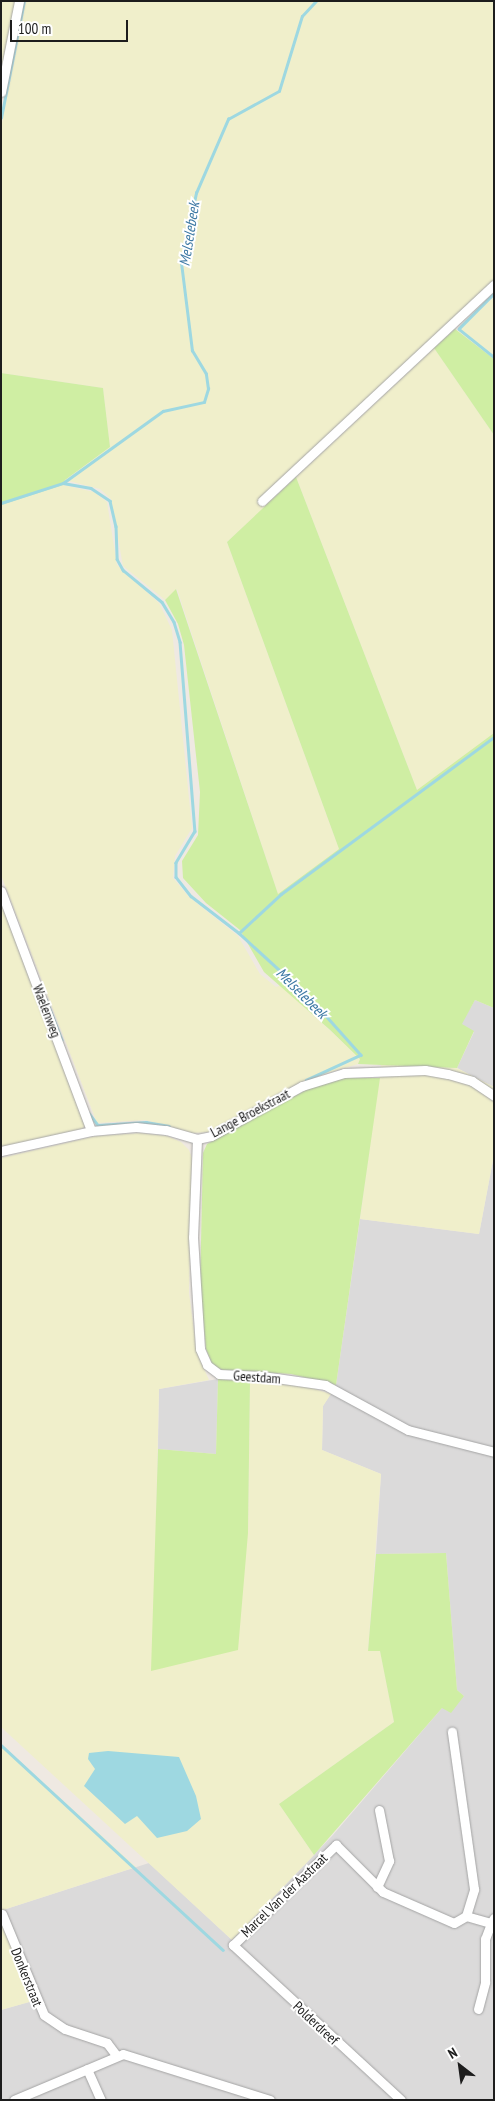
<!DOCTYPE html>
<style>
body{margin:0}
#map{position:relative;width:495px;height:2101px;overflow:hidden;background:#efe9e2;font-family:"PT Sans Narrow",sans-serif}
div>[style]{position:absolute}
.residential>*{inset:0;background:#dbdada}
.farmland>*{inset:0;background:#f0efcb}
.grass>*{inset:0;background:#cfeea3}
.water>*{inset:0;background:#9ed8e1}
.stream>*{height:2.5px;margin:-1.25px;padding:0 1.25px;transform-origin:1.25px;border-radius:1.25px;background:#9ed8e1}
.roads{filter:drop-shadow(0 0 1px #a4a4a4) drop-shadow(0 0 1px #a4a4a4)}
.minor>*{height:9px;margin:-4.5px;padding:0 4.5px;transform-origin:4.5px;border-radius:4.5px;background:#fff}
span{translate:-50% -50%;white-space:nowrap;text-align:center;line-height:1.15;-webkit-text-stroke:4px #fff;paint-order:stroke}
.street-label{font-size:14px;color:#1d1d1d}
.water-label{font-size:15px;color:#3d79a4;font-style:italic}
.frame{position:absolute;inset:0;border:2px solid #1d1d1d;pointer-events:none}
.north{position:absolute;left:435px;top:2041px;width:50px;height:50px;-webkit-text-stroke:4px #fff;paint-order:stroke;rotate:330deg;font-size:14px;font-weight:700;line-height:20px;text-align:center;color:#1d1d1d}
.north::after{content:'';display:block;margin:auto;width:18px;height:22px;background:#1d1d1d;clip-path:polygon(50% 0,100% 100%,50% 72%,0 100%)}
.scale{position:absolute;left:10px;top:20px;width:118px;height:22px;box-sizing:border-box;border:2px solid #1d1d1d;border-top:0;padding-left:6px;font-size:15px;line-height:18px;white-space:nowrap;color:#1d1d1d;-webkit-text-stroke:4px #fff;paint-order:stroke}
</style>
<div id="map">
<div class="residential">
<div style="clip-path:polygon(475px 1000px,494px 1008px,494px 1087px,457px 1068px,474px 1032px,461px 1024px)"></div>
<div style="clip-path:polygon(494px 1155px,494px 2100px,1px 2100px,1px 2010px,39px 1999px,3px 1910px,149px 1863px,232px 1940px,333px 1835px,442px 1708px,464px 1696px,457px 1690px,446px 1553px,376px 1554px,381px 1474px,322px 1450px,323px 1406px,336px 1385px,360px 1219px,479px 1234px)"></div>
<div style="clip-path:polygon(218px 1379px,216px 1454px,158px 1449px,159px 1389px)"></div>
</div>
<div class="farmland">
<div style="clip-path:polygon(1px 1px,16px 1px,1px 71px)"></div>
<div style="clip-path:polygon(26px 1px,494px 1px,494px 283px,268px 494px,273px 499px,227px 542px,339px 849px,278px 894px,177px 589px,165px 600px,123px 566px,111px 499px,100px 489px,65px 480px,110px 447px,103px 388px,1px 373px,1px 128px)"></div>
<div style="clip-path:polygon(494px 297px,494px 359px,458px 331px)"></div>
<div style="clip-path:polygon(434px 348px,494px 435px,494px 733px,417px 790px,296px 477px)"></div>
<div style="clip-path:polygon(63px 485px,94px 492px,107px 502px,117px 565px,159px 603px,172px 630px,192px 828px,175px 856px,173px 878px,189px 897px,238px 936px,260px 974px,276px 987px,282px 985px,360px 1059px,358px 1064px,308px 1079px,211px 1132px,192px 1133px,145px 1120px,97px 1123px,1px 875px,1px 505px)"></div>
<div style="clip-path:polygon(1px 902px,85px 1126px,80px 1130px,1px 1148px)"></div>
<div style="clip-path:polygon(381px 1064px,457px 1068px,494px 1087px,494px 1155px,479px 1234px,360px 1219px)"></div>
<div style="clip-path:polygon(141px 1133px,167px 1136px,181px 1142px,189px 1150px,192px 1158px,189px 1293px,197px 1353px,209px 1380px,159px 1389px,156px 1521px,248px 1533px,250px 1382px,305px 1386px,331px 1394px,323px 1406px,322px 1450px,381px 1474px,368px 1651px,380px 1650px,394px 1722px,279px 1804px,314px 1855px,232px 1940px,1px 1727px,1px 1158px,96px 1136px)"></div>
<div style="clip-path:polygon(1px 1744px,136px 1867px,3px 1910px,1px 1917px,33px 2001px,1px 2010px)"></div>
</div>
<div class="grass">
<div style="clip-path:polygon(455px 329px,494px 359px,494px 435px,434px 348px)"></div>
<div style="clip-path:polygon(1px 373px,103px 388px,110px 447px,65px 480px,63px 485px,1px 505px)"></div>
<div style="clip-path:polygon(296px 477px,417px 790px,494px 733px,494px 1008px,475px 1000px,462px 1024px,474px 1031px,457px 1068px,358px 1064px,360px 1059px,329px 1029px,264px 972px,240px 930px,206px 903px,183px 878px,182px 861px,198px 835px,200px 792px,184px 645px,178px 624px,165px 600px,176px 589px,278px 894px,339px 849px,227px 542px)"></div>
<div style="clip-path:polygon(346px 1078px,380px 1078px,336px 1385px,291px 1374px,223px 1370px,213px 1366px,206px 1349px,200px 1288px,203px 1153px,207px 1144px,317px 1084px)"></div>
<div style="clip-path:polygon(218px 1379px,250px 1382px,248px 1533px,238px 1650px,151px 1671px,158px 1449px,216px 1454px)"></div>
<div style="clip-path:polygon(446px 1553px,457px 1690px,464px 1696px,451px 1713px,442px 1708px,314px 1855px,279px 1804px,394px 1722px,380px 1651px,368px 1651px,376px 1554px)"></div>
</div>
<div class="water">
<div style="clip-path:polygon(108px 1751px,179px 1757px,196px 1796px,201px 1819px,187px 1831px,157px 1838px,137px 1816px,125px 1824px,84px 1786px,95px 1769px,88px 1759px,89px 1753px)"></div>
</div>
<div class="stream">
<div style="left:1px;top:118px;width:119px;rotate:-78.9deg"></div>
<div style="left:494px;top:294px;width:49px;rotate:135deg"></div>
<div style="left:459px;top:329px;width:45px;rotate:38.7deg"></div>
<div style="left:63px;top:483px;width:28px;rotate:10deg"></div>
<div style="left:91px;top:488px;width:23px;rotate:34deg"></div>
<div style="left:110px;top:501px;width:26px;rotate:77deg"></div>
<div style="left:116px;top:526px;width:33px;rotate:88deg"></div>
<div style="left:117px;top:559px;width:13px;rotate:61deg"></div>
<div style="left:123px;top:570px;width:50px;rotate:39.4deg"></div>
<div style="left:162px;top:602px;width:23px;rotate:59deg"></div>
<div style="left:174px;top:622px;width:21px;rotate:73deg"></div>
<div style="left:180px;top:642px;width:190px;rotate:85.5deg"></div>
<div style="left:195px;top:831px;width:37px;rotate:121deg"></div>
<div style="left:176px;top:863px;width:14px;rotate:90deg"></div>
<div style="left:176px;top:877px;width:24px;rotate:52deg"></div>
<div style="left:191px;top:896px;width:61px;rotate:37.6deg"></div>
<div style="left:239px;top:933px;width:98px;rotate:42.5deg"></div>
<div style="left:311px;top:999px;width:75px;rotate:48.2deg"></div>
<div style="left:361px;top:1055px;width:60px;rotate:155.2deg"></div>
<div style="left:1px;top:503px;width:65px;rotate:-17.9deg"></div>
<div style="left:63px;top:483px;width:123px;rotate:-35.8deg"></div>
<div style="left:163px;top:411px;width:42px;rotate:-12.4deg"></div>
<div style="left:204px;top:402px;width:14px;rotate:-73deg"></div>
<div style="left:208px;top:389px;width:15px;rotate:-98deg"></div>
<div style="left:206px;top:374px;width:27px;rotate:-121deg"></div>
<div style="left:192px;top:351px;width:89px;rotate:-97.1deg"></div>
<div style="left:181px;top:263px;width:72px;rotate:-77.9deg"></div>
<div style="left:196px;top:193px;width:81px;rotate:-66.6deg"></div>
<div style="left:228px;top:119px;width:58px;rotate:-28.8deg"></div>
<div style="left:279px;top:91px;width:78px;rotate:-73deg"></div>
<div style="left:302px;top:16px;width:21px;rotate:-47deg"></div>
<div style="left:239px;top:933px;width:57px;rotate:-42.9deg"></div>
<div style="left:281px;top:894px;width:265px;rotate:-36.4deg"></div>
<div style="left:46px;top:999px;width:44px;rotate:68.7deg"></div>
<div style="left:89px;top:1113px;width:15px;rotate:53deg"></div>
<div style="left:98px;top:1125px;width:48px;rotate:-3.6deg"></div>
<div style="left:146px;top:1122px;width:23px;rotate:10deg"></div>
<div style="left:1px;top:1745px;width:302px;rotate:42.7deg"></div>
</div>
<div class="roads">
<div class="minor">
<div style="left:1px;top:92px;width:93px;rotate:-78.8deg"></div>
<div style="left:262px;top:501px;width:317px;rotate:-43deg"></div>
<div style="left:1px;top:891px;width:256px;rotate:69.4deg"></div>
<div style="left:197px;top:1139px;width:98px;rotate:92.3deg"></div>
<div style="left:193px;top:1237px;width:112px;rotate:86.4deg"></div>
<div style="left:200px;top:1349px;width:17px;rotate:66deg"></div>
<div style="left:207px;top:1365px;width:15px;rotate:37deg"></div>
<div style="left:219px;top:1374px;width:43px;rotate:2.7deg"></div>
<div style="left:262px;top:1376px;width:64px;rotate:8.1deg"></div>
<div style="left:325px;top:1385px;width:94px;rotate:28.5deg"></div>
<div style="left:408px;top:1430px;width:89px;rotate:14.3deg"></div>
<div style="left:1px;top:1151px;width:92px;rotate:-12.5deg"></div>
<div style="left:91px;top:1131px;width:45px;rotate:-5.1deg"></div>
<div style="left:136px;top:1127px;width:30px;rotate:6deg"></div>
<div style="left:166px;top:1130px;width:32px;rotate:16deg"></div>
<div style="left:197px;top:1139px;width:14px;rotate:-12deg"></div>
<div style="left:211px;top:1136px;width:104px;rotate:-28.8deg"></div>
<div style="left:302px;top:1086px;width:44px;rotate:-17.2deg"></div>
<div style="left:344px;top:1073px;width:81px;rotate:-2.1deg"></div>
<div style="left:425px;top:1070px;width:23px;rotate:10deg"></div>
<div style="left:448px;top:1074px;width:25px;rotate:16deg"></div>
<div style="left:472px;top:1081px;width:27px;rotate:34deg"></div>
<div style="left:377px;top:1887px;width:29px;rotate:-65deg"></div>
<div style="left:389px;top:1861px;width:52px;rotate:-101.1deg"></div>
<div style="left:2px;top:1914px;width:109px;rotate:67.4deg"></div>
<div style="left:44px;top:2015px;width:25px;rotate:34deg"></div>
<div style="left:65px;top:2029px;width:44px;rotate:18.4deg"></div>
<div style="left:107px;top:2043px;width:15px;rotate:53deg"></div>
<div style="left:466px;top:1916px;width:26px;rotate:16deg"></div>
<div style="left:491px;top:1923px;width:6px;rotate:-59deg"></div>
<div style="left:478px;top:2009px;width:28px;rotate:-75deg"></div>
<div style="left:485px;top:1982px;width:43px;rotate:-90deg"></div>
<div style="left:485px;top:1939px;width:17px;rotate:-69deg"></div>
<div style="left:491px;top:1923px;width:4px;rotate:34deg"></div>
<div style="left:87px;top:2069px;width:34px;rotate:66deg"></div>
<div style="left:14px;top:2100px;width:118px;rotate:-22.9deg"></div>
<div style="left:123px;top:2054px;width:154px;rotate:17.4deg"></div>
<div style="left:401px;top:2100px;width:229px;rotate:-137.3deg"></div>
<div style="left:233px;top:1945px;width:144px;rotate:-44.2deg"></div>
<div style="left:336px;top:1845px;width:66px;rotate:45deg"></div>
<div style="left:383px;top:1892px;width:77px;rotate:23.6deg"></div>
<div style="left:454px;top:1923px;width:14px;rotate:-30deg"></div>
<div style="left:466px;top:1916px;width:28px;rotate:-73deg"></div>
<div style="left:474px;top:1889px;width:159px;rotate:-98deg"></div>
</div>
</div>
<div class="street-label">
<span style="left:47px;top:1011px;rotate:69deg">Waelenweg</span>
<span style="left:250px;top:1113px;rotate:-28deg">Lange Broekstraat</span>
<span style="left:257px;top:1377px;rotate:4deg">Geestdam</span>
<span style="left:284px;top:1895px;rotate:-44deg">Marcel Van der Aastraat</span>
<span style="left:27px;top:1977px;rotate:68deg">Donkerstraat</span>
<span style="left:316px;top:2023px;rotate:43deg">Polderdreef</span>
</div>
<div class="water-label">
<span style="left:189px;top:234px;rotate:-81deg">Melselebeek</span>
<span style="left:302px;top:993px;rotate:45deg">Melselebeek</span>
</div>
<div class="frame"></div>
<div class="north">N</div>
<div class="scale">100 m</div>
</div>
